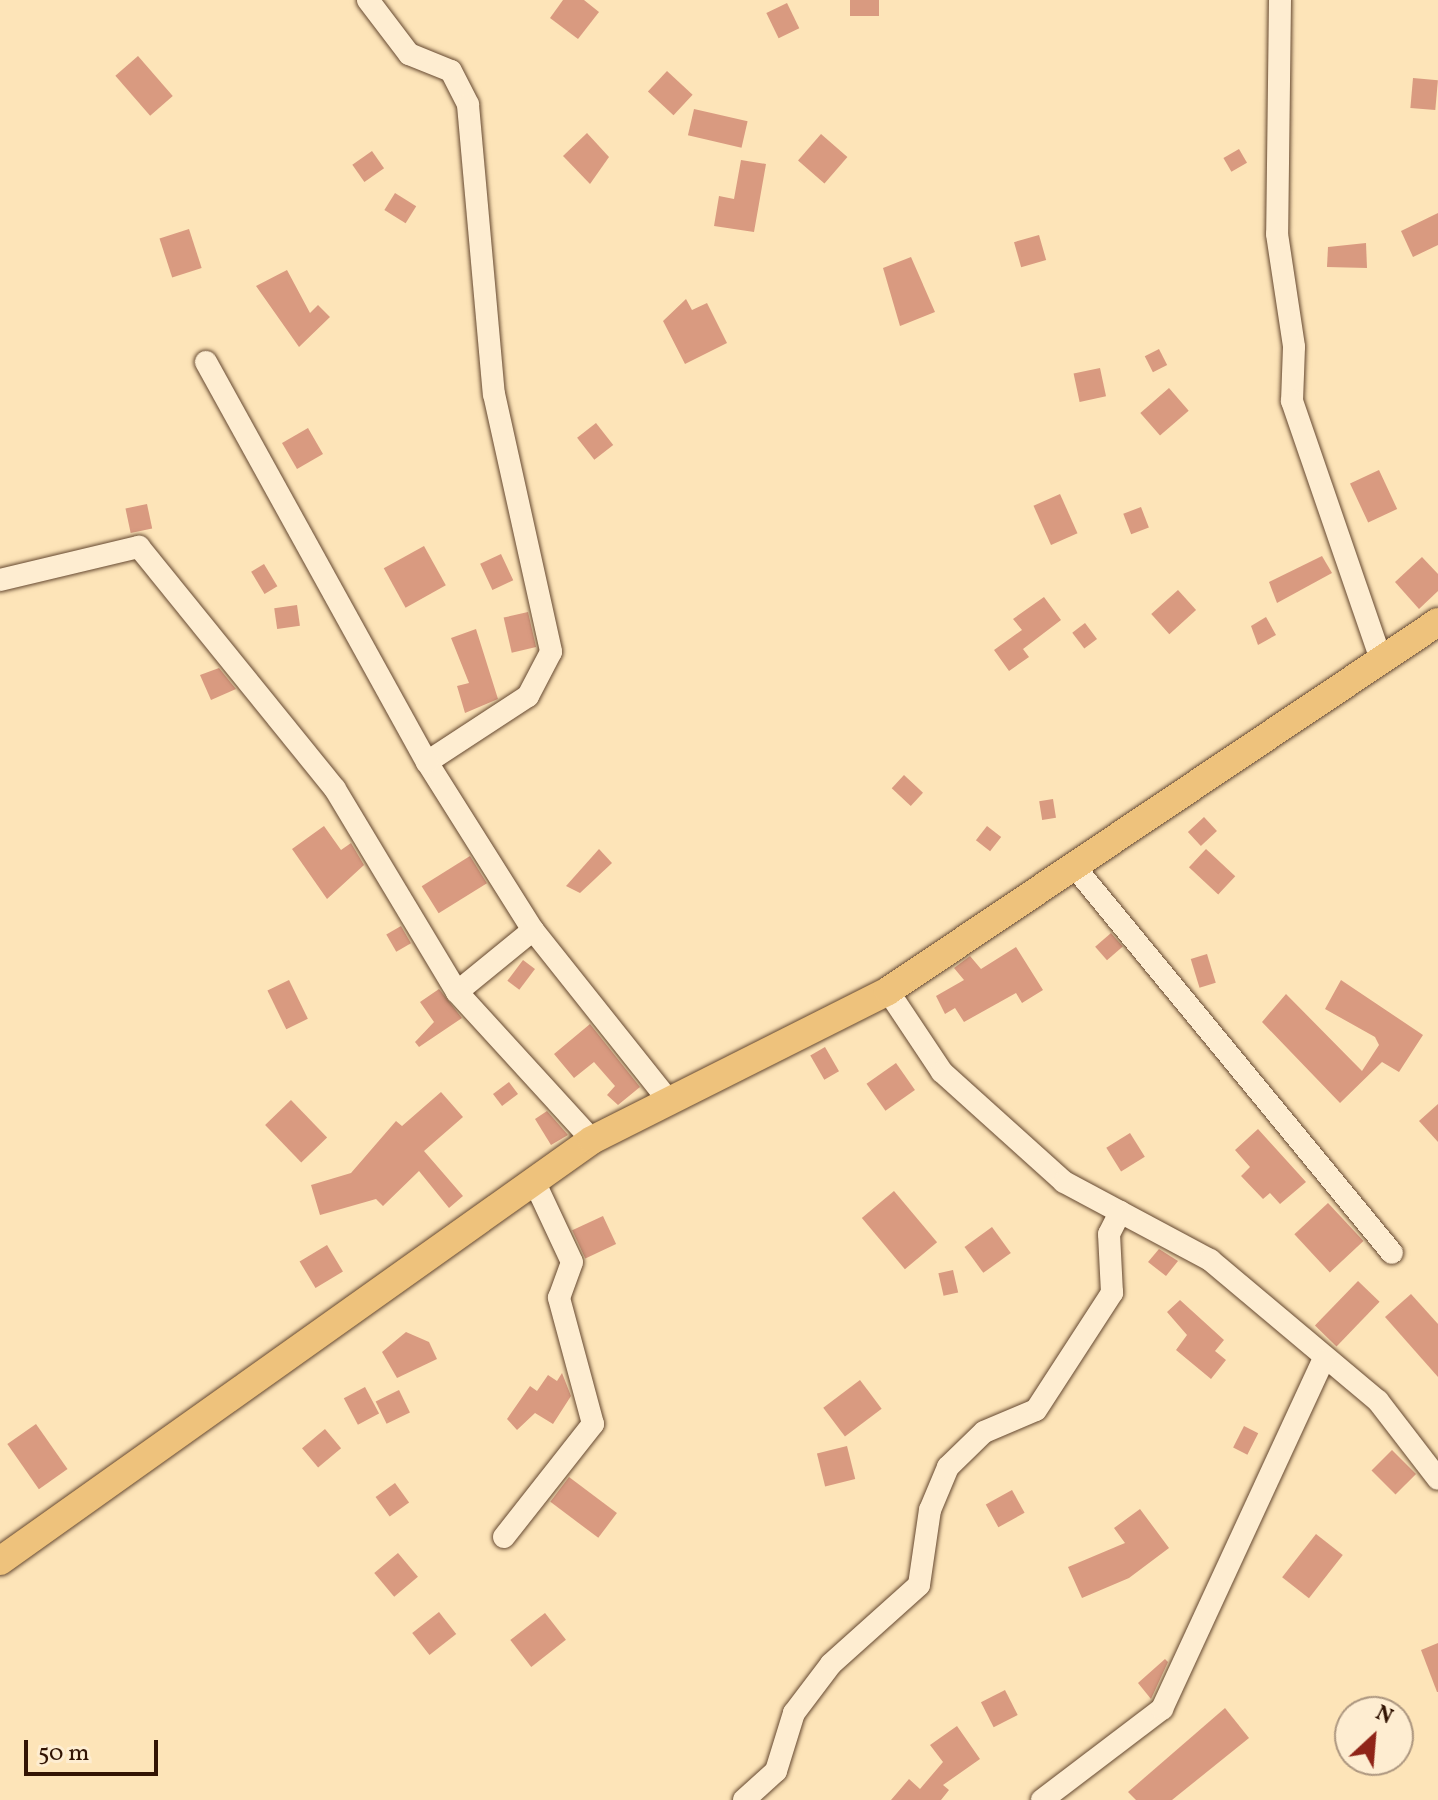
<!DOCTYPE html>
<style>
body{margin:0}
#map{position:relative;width:1438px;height:1800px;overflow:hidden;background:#fde4b8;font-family:Vollkorn,serif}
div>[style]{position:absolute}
.building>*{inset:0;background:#d99a80;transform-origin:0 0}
.roads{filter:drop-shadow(0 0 2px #654830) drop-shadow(0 0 2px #654830)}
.minor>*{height:22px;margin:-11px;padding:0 11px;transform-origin:11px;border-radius:11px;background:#feedd1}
.major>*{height:28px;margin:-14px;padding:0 14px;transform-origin:14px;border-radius:14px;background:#eec27c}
span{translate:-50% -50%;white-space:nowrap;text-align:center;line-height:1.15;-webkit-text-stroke:8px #feedd1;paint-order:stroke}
.north{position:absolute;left:1334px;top:1696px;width:80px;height:80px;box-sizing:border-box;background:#feedd1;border:2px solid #ac967f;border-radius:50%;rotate:26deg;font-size:22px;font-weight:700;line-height:32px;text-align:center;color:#321403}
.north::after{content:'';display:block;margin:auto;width:28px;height:36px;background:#8f2418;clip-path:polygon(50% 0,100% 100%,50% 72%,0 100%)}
.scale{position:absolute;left:24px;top:1740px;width:134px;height:36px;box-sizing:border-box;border:4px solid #321403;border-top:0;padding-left:10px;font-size:24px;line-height:28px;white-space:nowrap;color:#321403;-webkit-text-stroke:6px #feedd1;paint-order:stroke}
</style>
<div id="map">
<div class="building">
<div style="clip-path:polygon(563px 0,584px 0,599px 12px,578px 39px,550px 18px)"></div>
<div style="left:850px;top:0;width:29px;height:16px"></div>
<div style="left:787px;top:3px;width:28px;height:23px;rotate:64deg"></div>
<div style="left:138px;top:56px;width:53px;height:30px;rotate:49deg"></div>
<div style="left:667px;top:71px;width:35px;height:28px;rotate:43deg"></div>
<div style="left:1413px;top:78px;width:25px;height:30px;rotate:5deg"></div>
<div style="left:694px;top:109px;width:55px;height:27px;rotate:13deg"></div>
<div style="clip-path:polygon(587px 133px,609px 157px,590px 184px,563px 156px)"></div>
<div style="left:821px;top:134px;width:35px;height:35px;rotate:41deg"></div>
<div style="left:1239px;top:149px;width:16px;height:18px;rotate:60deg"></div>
<div style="left:372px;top:151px;width:21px;height:24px;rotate:55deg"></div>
<div style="clip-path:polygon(741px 160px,766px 164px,754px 232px,714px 226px,719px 196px,734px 199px)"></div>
<div style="left:395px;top:193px;width:25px;height:20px;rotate:32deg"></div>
<div style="clip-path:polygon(1438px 213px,1438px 245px,1413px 257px,1401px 231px)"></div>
<div style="left:189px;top:229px;width:41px;height:31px;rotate:72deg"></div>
<div style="left:1039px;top:235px;width:26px;height:26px;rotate:74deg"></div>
<div style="clip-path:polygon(1366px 243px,1367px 268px,1327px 267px,1328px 247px)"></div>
<div style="clip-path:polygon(911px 257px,935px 312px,900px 326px,883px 268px)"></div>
<div style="clip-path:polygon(287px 270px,310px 313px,318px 305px,330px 317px,299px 347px,256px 286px)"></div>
<div style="clip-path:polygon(686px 299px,692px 310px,707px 303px,727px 343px,685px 364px,663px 321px)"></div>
<div style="left:1159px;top:349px;width:18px;height:16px;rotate:63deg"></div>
<div style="left:1100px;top:368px;width:29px;height:27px;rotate:78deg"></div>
<div style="left:1169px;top:388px;width:30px;height:38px;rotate:49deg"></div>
<div style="left:596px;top:423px;width:28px;height:24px;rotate:52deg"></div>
<div style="left:308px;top:428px;width:30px;height:30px;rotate:60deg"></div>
<div style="left:1379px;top:470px;width:43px;height:32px;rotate:65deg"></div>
<div style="left:1060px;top:494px;width:43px;height:29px;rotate:66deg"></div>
<div style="left:147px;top:504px;width:25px;height:22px;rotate:78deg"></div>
<div style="left:1141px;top:507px;width:22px;height:19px;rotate:69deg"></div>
<div style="left:424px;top:546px;width:45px;height:46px;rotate:61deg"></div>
<div style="left:501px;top:554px;width:29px;height:23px;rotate:65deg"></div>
<div style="clip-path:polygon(1322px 556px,1332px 573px,1277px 603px,1269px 582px)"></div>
<div style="clip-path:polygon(1422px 557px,1438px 574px,1438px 591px,1419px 609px,1395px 582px)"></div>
<div style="left:264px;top:564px;width:26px;height:15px;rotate:59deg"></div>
<div style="left:1178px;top:590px;width:27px;height:36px;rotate:48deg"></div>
<div style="clip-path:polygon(1044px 597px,1061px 620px,1023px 649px,1029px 657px,1009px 671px,994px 650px,1022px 630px,1013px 619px)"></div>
<div style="left:297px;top:605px;width:21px;height:23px;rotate:82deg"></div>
<div style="left:528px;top:612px;width:36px;height:25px;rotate:77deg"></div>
<div style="clip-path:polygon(1266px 617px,1276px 635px,1258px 645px,1251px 626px)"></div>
<div style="left:1085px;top:623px;width:20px;height:16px;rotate:53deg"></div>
<div style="clip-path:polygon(476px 629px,498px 699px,465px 713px,457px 686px,469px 683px,451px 638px)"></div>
<div style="clip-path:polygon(219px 668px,236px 689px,211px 700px,200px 675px)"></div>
<div style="left:904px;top:775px;width:26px;height:18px;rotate:43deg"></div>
<div style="left:1053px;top:799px;width:19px;height:14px;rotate:81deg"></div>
<div style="left:1204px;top:817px;width:19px;height:22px;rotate:47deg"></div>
<div style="clip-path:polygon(324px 826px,341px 850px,351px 843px,364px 865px,327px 899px,292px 849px)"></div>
<div style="left:987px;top:826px;width:18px;height:18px;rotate:38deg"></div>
<div style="clip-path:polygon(599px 849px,612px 863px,580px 893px,566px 886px)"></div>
<div style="left:1206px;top:849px;width:40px;height:25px;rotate:43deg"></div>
<div style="left:470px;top:856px;width:32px;height:57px;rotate:58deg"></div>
<div style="left:401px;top:926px;width:20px;height:17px;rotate:60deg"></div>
<div style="left:1111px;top:933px;width:18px;height:21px;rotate:49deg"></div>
<div style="clip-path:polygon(1016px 947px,1043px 990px,1022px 1003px,1016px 993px,964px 1022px,955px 1008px,945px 1014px,936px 996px,964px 980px,954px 968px,970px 956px,981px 969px)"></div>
<div style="left:1207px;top:954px;width:30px;height:17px;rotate:73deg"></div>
<div style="left:523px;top:960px;width:15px;height:26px;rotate:37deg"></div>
<div style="left:289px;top:980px;width:43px;height:24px;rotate:64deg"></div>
<div style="clip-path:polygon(1341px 980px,1423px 1035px,1399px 1072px,1382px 1062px,1340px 1103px,1262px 1022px,1286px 994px,1362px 1071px,1379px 1045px,1375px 1037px,1325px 1009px)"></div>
<div style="clip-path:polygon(439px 989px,462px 1018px,419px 1047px,415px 1042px,434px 1022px,420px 1002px)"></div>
<div style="clip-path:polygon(590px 1024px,640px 1087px,618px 1105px,607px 1095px,615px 1086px,594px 1062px,574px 1078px,554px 1054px)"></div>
<div style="left:825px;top:1047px;width:28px;height:17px;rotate:60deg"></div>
<div style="left:896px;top:1063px;width:33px;height:36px;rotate:55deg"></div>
<div style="left:509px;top:1082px;width:15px;height:20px;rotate:53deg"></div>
<div style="clip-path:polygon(441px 1092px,463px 1117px,424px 1151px,463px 1196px,449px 1208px,419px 1171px,383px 1206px,376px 1199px,320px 1215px,311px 1185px,351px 1173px,396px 1121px,402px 1126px)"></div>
<div style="left:291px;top:1100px;width:52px;height:36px;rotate:46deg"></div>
<div style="clip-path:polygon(1438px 1104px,1438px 1142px,1419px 1121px)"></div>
<div style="clip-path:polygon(547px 1111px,568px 1135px,551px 1145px,535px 1119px)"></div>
<div style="clip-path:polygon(1258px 1129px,1306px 1182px,1280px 1204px,1270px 1193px,1263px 1199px,1241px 1176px,1250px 1167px,1235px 1150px)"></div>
<div style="left:1130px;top:1133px;width:28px;height:28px;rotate:58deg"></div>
<div style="left:894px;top:1191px;width:67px;height:42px;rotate:50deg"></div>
<div style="left:1328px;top:1203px;width:52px;height:46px;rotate:47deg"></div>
<div style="left:603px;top:1216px;width:31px;height:34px;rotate:65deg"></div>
<div style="left:992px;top:1227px;width:32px;height:34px;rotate:54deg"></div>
<div style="left:327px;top:1245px;width:31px;height:32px;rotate:59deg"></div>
<div style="clip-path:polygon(1159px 1249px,1178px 1261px,1166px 1276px,1148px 1262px)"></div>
<div style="left:953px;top:1270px;width:23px;height:15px;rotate:77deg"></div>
<div style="left:1358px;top:1281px;width:30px;height:62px;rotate:44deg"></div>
<div style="clip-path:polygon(1411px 1294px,1438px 1324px,1438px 1377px,1385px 1317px)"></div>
<div style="clip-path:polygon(1180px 1300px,1224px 1340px,1215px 1351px,1226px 1360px,1211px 1379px,1176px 1350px,1187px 1335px,1167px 1312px)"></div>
<div style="clip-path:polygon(406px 1332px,429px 1342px,437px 1359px,397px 1378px,382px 1352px)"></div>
<div style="clip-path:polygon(562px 1373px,571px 1396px,553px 1424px,535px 1413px,517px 1430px,507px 1419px,530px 1386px,537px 1391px,548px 1375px,557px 1381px)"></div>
<div style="left:860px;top:1380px;width:36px;height:46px;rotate:53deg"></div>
<div style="left:365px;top:1387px;width:30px;height:24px;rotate:62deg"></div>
<div style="left:399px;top:1390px;width:25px;height:26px;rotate:64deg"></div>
<div style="left:36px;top:1424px;width:55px;height:35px;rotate:55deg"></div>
<div style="left:1244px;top:1426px;width:16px;height:24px;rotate:27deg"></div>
<div style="left:325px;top:1429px;width:25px;height:30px;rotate:50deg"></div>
<div style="left:847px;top:1446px;width:34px;height:31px;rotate:76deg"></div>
<div style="left:1392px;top:1450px;width:34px;height:29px;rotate:45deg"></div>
<div style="left:569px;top:1477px;width:60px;height:31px;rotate:37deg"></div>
<div style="left:395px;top:1483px;width:24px;height:24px;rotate:54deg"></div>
<div style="left:1012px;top:1490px;width:26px;height:30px;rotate:61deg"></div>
<div style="clip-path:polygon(1140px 1509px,1169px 1548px,1129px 1578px,1082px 1598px,1068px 1567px,1125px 1543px,1114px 1528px)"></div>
<div style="left:1316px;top:1534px;width:34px;height:55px;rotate:38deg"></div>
<div style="left:398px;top:1553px;width:31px;height:31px;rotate:50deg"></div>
<div style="left:439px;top:1612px;width:28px;height:34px;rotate:52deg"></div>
<div style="left:545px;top:1613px;width:34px;height:44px;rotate:52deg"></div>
<div style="clip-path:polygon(1438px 1643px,1438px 1692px,1437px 1692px,1421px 1650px)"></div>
<div style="clip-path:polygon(1165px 1659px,1168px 1662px,1151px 1699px,1138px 1683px)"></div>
<div style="left:1005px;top:1690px;width:28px;height:27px;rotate:63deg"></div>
<div style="clip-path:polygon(1225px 1708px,1249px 1738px,1172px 1800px,1136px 1800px,1128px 1792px)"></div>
<div style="clip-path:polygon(957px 1726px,980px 1759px,943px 1785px,949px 1790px,941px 1800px,891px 1800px,909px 1779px,920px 1789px,943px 1762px,930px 1745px)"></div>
</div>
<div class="roads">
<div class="minor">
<div style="left:368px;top:0;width:68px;rotate:52.8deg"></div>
<div style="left:409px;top:54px;width:45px;rotate:22deg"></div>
<div style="left:451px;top:71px;width:38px;rotate:63deg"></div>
<div style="left:468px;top:105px;width:290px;rotate:84.9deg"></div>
<div style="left:494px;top:394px;width:264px;rotate:77.5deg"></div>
<div style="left:551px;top:652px;width:50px;rotate:117.6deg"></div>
<div style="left:528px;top:696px;width:121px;rotate:146.8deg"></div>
<div style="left:427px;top:762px;width:199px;rotate:57.8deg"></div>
<div style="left:533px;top:930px;width:98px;rotate:140.8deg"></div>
<div style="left:1280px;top:0;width:234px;rotate:90.7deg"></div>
<div style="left:1277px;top:234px;width:114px;rotate:81.4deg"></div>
<div style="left:1294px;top:347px;width:54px;rotate:92.1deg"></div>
<div style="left:1292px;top:401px;width:271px;rotate:71deg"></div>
<div style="left:206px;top:362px;width:457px;rotate:61.1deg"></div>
<div style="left:0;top:580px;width:143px;rotate:-13.4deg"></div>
<div style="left:139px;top:547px;width:311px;rotate:51deg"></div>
<div style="left:335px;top:789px;width:237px;rotate:59deg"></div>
<div style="left:457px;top:992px;width:200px;rotate:47.6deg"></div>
<div style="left:1073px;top:865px;width:502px;rotate:50.57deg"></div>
<div style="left:533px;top:930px;width:218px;rotate:51.5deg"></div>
<div style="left:888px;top:991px;width:97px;rotate:56.3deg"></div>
<div style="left:942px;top:1072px;width:164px;rotate:42deg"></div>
<div style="left:1064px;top:1182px;width:166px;rotate:28.1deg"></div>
<div style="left:1210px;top:1260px;width:219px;rotate:40deg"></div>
<div style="left:1378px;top:1401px;width:98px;rotate:52.4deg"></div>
<div style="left:504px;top:1537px;width:144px;rotate:-51.8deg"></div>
<div style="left:593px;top:1424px;width:131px;rotate:-105.1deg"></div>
<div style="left:559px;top:1298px;width:38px;rotate:-70deg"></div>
<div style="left:572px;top:1262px;width:89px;rotate:-115.1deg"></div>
<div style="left:744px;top:1800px;width:43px;rotate:-42.2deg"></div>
<div style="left:776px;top:1771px;width:61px;rotate:-72.8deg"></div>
<div style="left:794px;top:1713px;width:61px;rotate:-52.9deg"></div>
<div style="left:831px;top:1664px;width:118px;rotate:-41.9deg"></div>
<div style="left:919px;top:1585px;width:76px;rotate:-81.7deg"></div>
<div style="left:930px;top:1510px;width:47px;rotate:-67.3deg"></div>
<div style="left:948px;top:1467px;width:50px;rotate:-44.2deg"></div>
<div style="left:984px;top:1432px;width:56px;rotate:-22.9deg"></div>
<div style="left:1036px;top:1410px;width:140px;rotate:-57deg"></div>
<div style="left:1112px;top:1293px;width:59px;rotate:-92.9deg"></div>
<div style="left:1109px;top:1234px;width:25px;rotate:-63deg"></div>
<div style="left:1042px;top:1800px;width:151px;rotate:-37.2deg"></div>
<div style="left:1162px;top:1709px;width:384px;rotate:-65.2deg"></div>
</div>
<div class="major">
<div style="left:0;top:1561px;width:726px;rotate:-35.42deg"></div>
<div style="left:592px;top:1140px;width:331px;rotate:-26.7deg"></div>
<div style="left:888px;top:991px;width:662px;rotate:-33.86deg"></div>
</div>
</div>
<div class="north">N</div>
<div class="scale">50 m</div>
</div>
